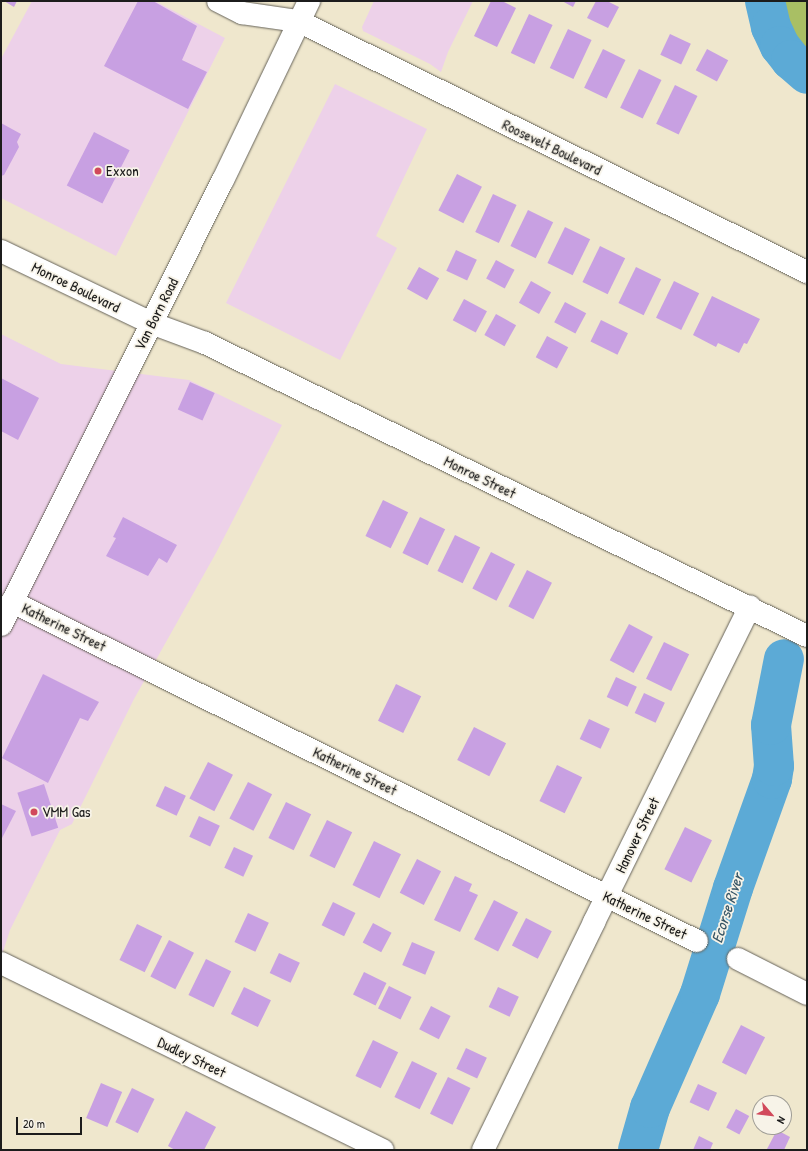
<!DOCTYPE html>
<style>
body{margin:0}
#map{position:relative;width:808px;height:1151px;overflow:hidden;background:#efe7cd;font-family:"Patrick Hand",sans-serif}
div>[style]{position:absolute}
.built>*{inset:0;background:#edd1e9}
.green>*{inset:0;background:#a9bf64}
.river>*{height:40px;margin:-20px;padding:0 20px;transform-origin:20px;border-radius:20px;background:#5caad6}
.building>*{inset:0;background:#c8a0e2;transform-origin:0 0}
.roads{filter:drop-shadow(0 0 1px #66635a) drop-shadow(0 0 1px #66635a)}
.minor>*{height:22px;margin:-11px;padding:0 11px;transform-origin:11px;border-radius:11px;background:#fff}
.tertiary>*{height:22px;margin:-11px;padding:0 11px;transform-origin:11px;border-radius:11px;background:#fff}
.secondary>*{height:22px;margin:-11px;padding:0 11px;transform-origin:11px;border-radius:11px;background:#fff}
.dots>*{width:11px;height:11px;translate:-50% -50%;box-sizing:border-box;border:2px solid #f7f3e8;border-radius:50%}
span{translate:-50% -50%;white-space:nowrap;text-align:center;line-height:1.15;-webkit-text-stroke:3.5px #f7f3e8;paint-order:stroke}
.street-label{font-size:15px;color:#1c1c1c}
.poi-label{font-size:15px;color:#1c1c1c}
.left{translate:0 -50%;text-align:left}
.water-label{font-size:16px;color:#365566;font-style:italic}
.frame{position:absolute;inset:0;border:2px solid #1c1c1c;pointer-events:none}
.north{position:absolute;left:752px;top:1095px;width:40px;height:40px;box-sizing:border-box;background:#f7f3e8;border:1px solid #9f9d96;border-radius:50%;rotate:118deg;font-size:11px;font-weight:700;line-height:16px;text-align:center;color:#1c1c1c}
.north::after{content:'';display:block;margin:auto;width:14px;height:18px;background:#d1495b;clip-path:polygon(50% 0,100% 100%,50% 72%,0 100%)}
.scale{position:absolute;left:16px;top:1117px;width:66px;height:18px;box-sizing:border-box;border:2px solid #1c1c1c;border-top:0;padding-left:5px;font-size:12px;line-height:14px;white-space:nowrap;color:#1c1c1c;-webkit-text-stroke:3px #f7f3e8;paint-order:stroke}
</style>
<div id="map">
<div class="built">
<div style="clip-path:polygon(32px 1px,155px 1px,225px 38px,116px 256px,1px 198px,1px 59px)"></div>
<div style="clip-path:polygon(374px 1px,473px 1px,448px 52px,441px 72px,430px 64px,363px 31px,362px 27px)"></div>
<div style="clip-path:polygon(335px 84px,427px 129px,376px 236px,397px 248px,340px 360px,226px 303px)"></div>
<div style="clip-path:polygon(1px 334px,61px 364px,189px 380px,282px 425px,216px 553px,134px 699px,72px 824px,60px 830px,10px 930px,1px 958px)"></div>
</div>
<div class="green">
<div style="clip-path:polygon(765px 1px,807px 1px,807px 74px,791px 60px,780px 46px,771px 27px)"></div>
</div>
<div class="river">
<div style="left:765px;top:1px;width:27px;rotate:77deg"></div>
<div style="left:771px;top:27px;width:21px;rotate:65deg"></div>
<div style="left:780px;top:46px;width:18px;rotate:52deg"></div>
<div style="left:791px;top:60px;width:21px;rotate:41deg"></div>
<div style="left:638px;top:1150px;width:44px;rotate:-74.1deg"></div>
<div style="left:650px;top:1108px;width:124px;rotate:-66.3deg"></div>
<div style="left:700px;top:994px;width:111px;rotate:-72.7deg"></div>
<div style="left:733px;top:888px;width:116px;rotate:-70.3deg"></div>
<div style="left:772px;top:779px;width:13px;rotate:-81deg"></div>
<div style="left:774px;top:766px;width:41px;rotate:-94.2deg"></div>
<div style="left:771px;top:725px;width:67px;rotate:-78.9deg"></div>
</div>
<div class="building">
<div style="clip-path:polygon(4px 1px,17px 1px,14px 7px)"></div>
<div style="clip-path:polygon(138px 1px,153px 1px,197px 26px,182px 60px,207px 72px,188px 109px,104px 66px)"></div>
<div style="clip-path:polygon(491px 1px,502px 1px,516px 8px,497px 47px,474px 36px)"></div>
<div style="clip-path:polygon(562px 1px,576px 1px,573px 7px)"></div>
<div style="clip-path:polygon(596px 1px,607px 1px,619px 7px,608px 28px,587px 18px)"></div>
<div style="left:529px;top:14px;width:26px;height:43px;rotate:25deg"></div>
<div style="left:568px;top:29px;width:26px;height:43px;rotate:25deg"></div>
<div style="left:670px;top:34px;width:23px;height:23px;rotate:25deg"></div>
<div style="left:603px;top:49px;width:25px;height:43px;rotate:26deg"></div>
<div style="left:707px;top:49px;width:24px;height:24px;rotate:28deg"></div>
<div style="left:639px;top:69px;width:25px;height:43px;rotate:26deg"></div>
<div style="left:675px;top:85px;width:25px;height:43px;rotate:26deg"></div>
<div style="clip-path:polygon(1px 123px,21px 134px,17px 142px,19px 147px,4px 175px,1px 176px)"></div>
<div style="left:94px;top:132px;width:40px;height:60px;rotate:27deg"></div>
<div style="left:457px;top:174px;width:28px;height:41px;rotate:27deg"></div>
<div style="left:493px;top:194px;width:26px;height:42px;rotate:25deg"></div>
<div style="left:528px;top:210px;width:28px;height:40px;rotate:26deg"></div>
<div style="left:565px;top:227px;width:28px;height:40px;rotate:26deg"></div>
<div style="left:600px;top:246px;width:28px;height:40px;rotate:26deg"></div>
<div style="left:456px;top:250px;width:23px;height:23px;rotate:25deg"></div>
<div style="left:496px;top:260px;width:21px;height:21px;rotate:28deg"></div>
<div style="left:419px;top:267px;width:23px;height:25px;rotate:29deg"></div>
<div style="left:636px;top:267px;width:28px;height:40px;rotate:26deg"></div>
<div style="left:531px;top:281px;width:23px;height:25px;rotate:29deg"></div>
<div style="left:674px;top:281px;width:28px;height:41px;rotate:26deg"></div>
<div style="clip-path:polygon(712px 296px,760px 319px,747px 344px,744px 343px,739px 353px,718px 343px,716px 347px,693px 335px)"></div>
<div style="left:464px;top:299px;width:26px;height:24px;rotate:28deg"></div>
<div style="left:565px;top:302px;width:24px;height:23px;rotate:28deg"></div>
<div style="left:496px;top:314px;width:23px;height:24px;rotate:29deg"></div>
<div style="left:601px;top:320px;width:30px;height:24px;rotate:26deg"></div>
<div style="left:547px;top:336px;width:24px;height:24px;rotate:28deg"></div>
<div style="clip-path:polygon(1px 378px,39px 398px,18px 440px,1px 431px)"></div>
<div style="left:190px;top:382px;width:27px;height:30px;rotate:24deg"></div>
<div style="left:383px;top:500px;width:28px;height:40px;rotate:26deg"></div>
<div style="clip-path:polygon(123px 517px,177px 545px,167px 563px,159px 558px,148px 576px,106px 556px,116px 538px,113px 537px)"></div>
<div style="left:420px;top:517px;width:28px;height:40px;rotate:26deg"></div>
<div style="left:455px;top:535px;width:28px;height:40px;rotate:26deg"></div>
<div style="left:491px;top:552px;width:27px;height:41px;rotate:27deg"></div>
<div style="left:527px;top:570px;width:28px;height:41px;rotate:27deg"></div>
<div style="left:629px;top:624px;width:27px;height:41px;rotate:28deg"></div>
<div style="left:664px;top:642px;width:28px;height:41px;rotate:26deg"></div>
<div style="clip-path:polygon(43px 674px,99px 702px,88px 721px,80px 718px,48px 783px,2px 758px)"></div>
<div style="left:616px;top:677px;width:23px;height:22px;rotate:25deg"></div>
<div style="left:396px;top:684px;width:28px;height:41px;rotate:26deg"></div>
<div style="left:644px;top:693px;width:23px;height:22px;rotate:25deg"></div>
<div style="left:589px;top:719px;width:23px;height:22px;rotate:25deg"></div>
<div style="left:474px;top:727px;width:36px;height:37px;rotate:27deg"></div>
<div style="left:208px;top:762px;width:28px;height:41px;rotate:27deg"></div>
<div style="left:557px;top:765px;width:28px;height:40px;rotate:26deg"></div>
<div style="left:248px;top:782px;width:27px;height:41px;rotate:27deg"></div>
<div style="left:44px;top:784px;width:46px;height:28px;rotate:72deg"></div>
<div style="left:165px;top:786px;width:23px;height:22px;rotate:25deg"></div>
<div style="left:286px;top:802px;width:28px;height:40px;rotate:26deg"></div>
<div style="clip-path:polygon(1px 804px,16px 811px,1px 840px)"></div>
<div style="left:199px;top:816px;width:23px;height:23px;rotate:25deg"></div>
<div style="left:327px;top:820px;width:28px;height:40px;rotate:26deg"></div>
<div style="left:685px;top:827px;width:30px;height:47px;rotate:26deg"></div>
<div style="left:374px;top:841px;width:30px;height:49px;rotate:26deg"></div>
<div style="left:234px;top:847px;width:21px;height:23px;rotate:25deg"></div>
<div style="left:417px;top:859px;width:27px;height:38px;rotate:27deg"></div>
<div style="clip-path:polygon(455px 876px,472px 884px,469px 891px,478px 895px,460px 932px,434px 920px)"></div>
<div style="left:494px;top:900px;width:27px;height:44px;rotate:27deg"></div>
<div style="left:333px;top:902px;width:25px;height:26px;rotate:26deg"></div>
<div style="left:248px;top:913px;width:23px;height:32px;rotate:25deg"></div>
<div style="left:526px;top:918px;width:29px;height:31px;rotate:27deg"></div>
<div style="left:373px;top:923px;width:21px;height:22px;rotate:28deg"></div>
<div style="left:137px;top:924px;width:28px;height:40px;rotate:26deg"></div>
<div style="left:169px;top:940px;width:28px;height:41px;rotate:27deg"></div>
<div style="left:412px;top:942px;width:25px;height:25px;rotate:23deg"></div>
<div style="left:279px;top:953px;width:23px;height:22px;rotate:25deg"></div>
<div style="left:206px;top:959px;width:28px;height:40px;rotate:26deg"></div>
<div style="left:364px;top:972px;width:25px;height:25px;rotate:26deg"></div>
<div style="left:389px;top:986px;width:25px;height:25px;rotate:26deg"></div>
<div style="left:244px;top:987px;width:30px;height:30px;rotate:26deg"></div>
<div style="left:498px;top:987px;width:23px;height:22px;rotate:25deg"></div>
<div style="left:431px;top:1006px;width:22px;height:26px;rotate:27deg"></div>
<div style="left:741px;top:1025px;width:27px;height:42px;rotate:27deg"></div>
<div style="left:373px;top:1040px;width:28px;height:40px;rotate:26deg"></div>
<div style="left:466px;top:1048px;width:23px;height:23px;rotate:25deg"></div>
<div style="left:412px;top:1061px;width:28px;height:40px;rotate:26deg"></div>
<div style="left:448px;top:1077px;width:25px;height:41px;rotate:26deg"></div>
<div style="left:101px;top:1083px;width:23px;height:38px;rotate:23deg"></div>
<div style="left:698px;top:1084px;width:21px;height:20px;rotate:25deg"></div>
<div style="left:132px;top:1088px;width:25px;height:38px;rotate:26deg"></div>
<div style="left:736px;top:1109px;width:15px;height:21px;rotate:28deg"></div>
<div style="clip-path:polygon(186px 1111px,216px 1127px,204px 1150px,175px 1150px,168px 1146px)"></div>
<div style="clip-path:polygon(777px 1130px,790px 1137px,784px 1150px,768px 1150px,767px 1149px)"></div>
<div style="clip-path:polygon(699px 1136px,713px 1143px,710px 1150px,693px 1150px)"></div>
</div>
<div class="roads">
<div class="minor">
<div style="left:218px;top:1px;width:27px;rotate:27deg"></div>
<div style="left:242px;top:13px;width:57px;rotate:8.1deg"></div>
<div style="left:298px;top:21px;width:568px;rotate:26.25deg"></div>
<div style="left:12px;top:602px;width:764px;rotate:26.33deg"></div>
<div style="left:738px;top:959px;width:77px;rotate:26.9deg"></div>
<div style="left:1px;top:963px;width:425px;rotate:26.1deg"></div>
<div style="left:483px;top:1150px;width:254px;rotate:-64deg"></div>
<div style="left:594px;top:922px;width:352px;rotate:-63.7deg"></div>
</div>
<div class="tertiary">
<div style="left:1px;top:251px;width:166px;rotate:25.6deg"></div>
<div style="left:151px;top:323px;width:58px;rotate:20.3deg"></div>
<div style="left:205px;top:343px;width:670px;rotate:25.95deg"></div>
</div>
<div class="secondary">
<div style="left:1px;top:625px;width:497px;rotate:-63.5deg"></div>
<div style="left:223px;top:180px;width:199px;rotate:-64.3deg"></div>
</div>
</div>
<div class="dots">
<div style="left:98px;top:171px;background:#d1495b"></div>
<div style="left:34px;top:812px;background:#d1495b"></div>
</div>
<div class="street-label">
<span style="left:552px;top:147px;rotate:26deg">Roosevelt Boulevard</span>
<span style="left:76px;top:287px;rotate:26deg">Monroe Boulevard</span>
<span style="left:156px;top:314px;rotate:-63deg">Van Born Road</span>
<span style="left:480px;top:477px;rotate:26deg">Monroe Street</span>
<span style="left:64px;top:627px;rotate:26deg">Katherine Street</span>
<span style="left:355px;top:771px;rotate:26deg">Katherine Street</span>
<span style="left:637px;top:835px;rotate:-64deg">Hanover Street</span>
<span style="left:645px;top:915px;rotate:26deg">Katherine Street</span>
<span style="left:192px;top:1057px;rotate:26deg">Dudley Street</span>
</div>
<div class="poi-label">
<span class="left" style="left:106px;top:171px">Exxon</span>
<span class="left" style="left:42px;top:812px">VMM Gas</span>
</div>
<div class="water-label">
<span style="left:727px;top:908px;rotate:-72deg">Ecorse River</span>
</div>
<div class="frame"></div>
<div class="north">N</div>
<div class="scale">20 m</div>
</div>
